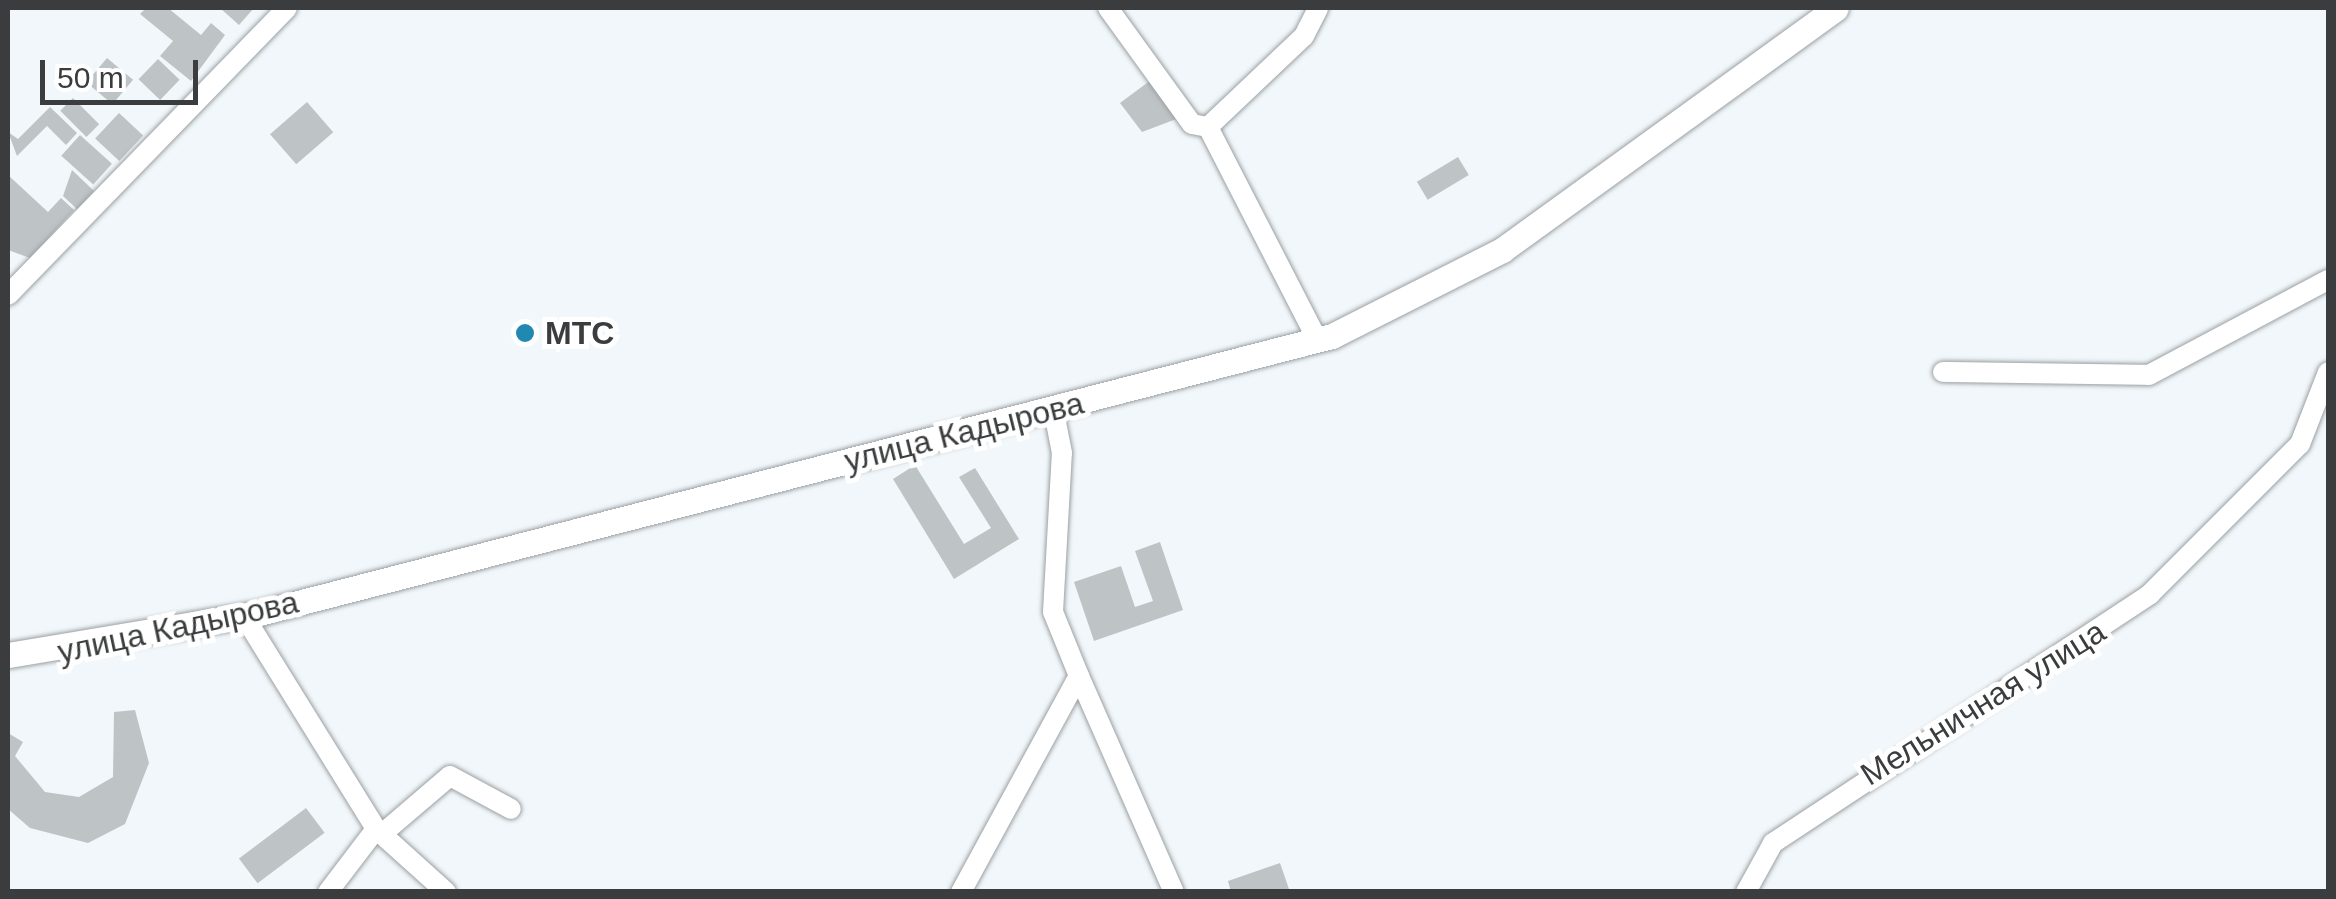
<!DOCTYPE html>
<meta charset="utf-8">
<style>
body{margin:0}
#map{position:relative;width:2336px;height:899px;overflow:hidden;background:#f1f7fa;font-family:Helvetica,sans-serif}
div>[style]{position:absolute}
.building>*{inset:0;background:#bec3c6;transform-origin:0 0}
.roads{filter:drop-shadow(0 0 2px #9ba0a3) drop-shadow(0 0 2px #9ba0a3)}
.minor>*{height:20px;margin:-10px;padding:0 10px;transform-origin:10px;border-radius:10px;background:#fff}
.tertiary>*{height:25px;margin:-12.5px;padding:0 12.5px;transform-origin:12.5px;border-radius:12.5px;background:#fff}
.dots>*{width:28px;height:28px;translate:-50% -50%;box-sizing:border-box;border:5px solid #fff;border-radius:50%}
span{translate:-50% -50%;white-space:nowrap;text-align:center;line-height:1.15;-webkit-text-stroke:10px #fff;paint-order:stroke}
.poi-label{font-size:32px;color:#3a3c3d;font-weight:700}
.left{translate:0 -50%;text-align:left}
.street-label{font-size:32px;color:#3a3c3d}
.frame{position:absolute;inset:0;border:10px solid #3a3c3d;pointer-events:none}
.scale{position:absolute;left:40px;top:60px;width:158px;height:45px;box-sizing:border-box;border:5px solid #3a3c3d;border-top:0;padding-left:12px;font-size:30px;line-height:35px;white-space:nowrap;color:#3a3c3d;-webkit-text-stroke:8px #fff;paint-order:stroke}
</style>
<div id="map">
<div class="building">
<div style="clip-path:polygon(146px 8px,168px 8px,201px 35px,211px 23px,225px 35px,191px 81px,160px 56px,173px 41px,140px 14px)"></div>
<div style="clip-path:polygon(220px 8px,254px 8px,239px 25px)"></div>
<div style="left:107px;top:58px;width:34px;height:32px;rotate:40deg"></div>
<div style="left:158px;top:59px;width:30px;height:28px;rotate:44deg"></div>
<div style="clip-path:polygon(1151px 80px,1179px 118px,1142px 132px,1120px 103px)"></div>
<div style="left:73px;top:98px;width:37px;height:18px;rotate:45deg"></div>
<div style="left:307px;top:102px;width:40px;height:49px;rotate:49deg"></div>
<div style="clip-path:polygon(50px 107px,77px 133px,66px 145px,47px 126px,17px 156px,8px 132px,18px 139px)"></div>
<div style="left:119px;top:113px;width:33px;height:35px;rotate:43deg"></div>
<div style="left:80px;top:135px;width:43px;height:28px;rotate:42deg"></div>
<div style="left:1458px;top:157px;width:21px;height:48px;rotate:59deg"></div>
<div style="clip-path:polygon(72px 170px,94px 191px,77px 209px,63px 196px)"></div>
<div style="clip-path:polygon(8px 175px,48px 212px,61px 198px,74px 210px,30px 258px,8px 250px)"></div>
<div style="clip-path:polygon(915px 465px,964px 544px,991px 528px,959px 477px,975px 468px,1019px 539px,954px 579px,893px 479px)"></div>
<div style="clip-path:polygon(1160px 542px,1183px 610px,1094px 641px,1074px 582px,1121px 566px,1135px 607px,1153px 601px,1135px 551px)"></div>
<div style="clip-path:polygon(135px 710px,149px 763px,125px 824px,88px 843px,30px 828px,8px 809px,8px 733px,23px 742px,15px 756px,45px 792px,79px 797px,113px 777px,114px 712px)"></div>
<div style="left:306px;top:808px;width:31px;height:84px;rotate:53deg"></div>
<div style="clip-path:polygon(1280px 863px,1290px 892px,1231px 892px,1228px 881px)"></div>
</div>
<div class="roads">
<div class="minor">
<div style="left:1108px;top:8px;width:143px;rotate:54.1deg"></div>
<div style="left:1192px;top:124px;width:16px;rotate:11deg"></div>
<div style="left:1208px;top:127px;width:241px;rotate:62.8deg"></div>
<div style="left:1208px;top:127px;width:132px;rotate:-43.5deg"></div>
<div style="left:1304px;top:36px;width:31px;rotate:-63deg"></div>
<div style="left:8px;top:295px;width:400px;rotate:-45.8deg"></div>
<div style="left:1943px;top:372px;width:206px;rotate:0.8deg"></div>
<div style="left:2149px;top:375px;width:203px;rotate:-28deg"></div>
<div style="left:244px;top:616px;width:251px;rotate:58.2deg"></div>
<div style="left:376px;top:829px;width:94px;rotate:42deg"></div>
<div style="left:1079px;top:676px;width:236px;rotate:66.3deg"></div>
<div style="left:382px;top:834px;width:89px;rotate:-40.5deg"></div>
<div style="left:450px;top:776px;width:69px;rotate:28.4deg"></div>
<div style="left:328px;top:892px;width:79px;rotate:-52.7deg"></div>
<div style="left:961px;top:892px;width:246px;rotate:-61.4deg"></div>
<div style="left:1079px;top:676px;width:69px;rotate:-112.1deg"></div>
<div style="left:1053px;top:612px;width:159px;rotate:-86.8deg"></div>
<div style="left:1062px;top:453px;width:47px;rotate:-101.1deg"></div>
<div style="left:1746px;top:892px;width:56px;rotate:-61.1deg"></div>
<div style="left:1773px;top:843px;width:452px;rotate:-33.4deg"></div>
<div style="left:2150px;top:594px;width:212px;rotate:-45deg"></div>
<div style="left:2300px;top:444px;width:77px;rotate:-68.7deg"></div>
</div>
<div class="tertiary">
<div style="left:8px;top:655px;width:254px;rotate:-9.5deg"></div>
<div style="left:259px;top:613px;width:1108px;rotate:-14.48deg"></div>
<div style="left:1332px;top:336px;width:191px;rotate:-26.8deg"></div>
<div style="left:1502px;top:250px;width:412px;rotate:-35.9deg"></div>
</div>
</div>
<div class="dots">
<div style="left:525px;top:333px;background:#2189b1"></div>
</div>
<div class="poi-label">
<span class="left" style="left:545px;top:333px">МТС</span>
</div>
<div class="street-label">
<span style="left:964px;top:432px;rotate:-14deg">улица Кадырова</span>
<span style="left:178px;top:627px;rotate:-12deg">улица Кадырова</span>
<span style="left:1983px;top:703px;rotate:-32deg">Мельничная улица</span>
</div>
<div class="frame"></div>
<div class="scale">50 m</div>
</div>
